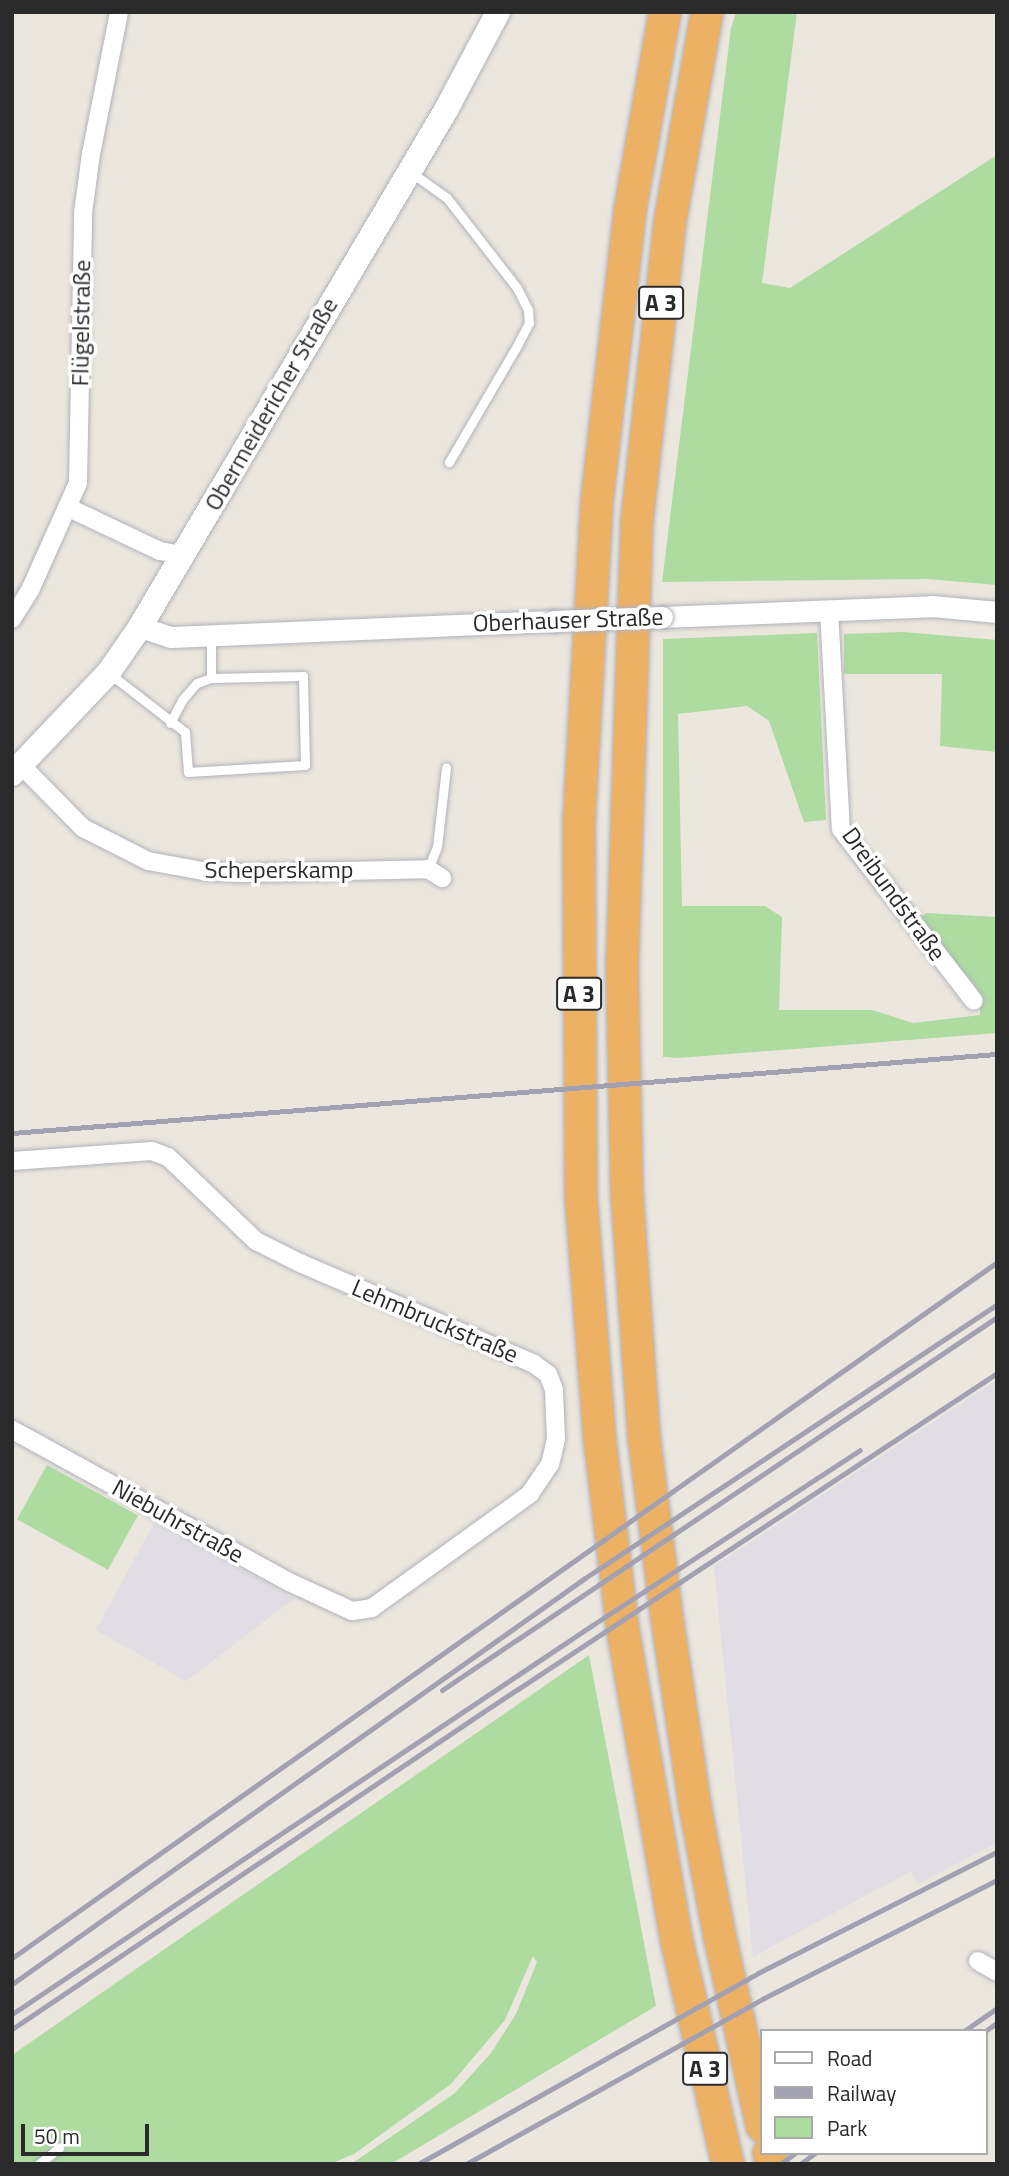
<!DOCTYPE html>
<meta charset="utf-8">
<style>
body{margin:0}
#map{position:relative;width:1009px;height:2176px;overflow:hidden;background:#ebe7de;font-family:"Titillium Web",sans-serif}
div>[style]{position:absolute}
.industrial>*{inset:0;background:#e0dde4}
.green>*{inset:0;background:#addba0;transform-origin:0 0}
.roads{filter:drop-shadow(0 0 2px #b1b2bc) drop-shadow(0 0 2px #b1b2bc)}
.service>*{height:9px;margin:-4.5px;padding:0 4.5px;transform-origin:4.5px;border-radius:4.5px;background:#fff}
.minor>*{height:18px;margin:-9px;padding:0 9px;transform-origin:9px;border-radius:9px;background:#fff}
.tertiary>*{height:21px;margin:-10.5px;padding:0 10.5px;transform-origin:10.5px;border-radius:10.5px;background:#fff}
.secondary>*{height:24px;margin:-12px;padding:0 12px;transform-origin:12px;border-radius:12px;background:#fff}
.motorway>*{height:32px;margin:-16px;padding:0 16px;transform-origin:16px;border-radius:16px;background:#edb166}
.rail>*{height:5px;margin:-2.5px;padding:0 2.5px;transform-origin:2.5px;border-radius:2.5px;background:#a1a1b2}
.bridges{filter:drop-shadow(0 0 2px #b1b2bc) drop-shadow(0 0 2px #b1b2bc)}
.tertiary-bridge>*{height:21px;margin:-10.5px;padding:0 10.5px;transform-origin:10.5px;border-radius:10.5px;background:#fff}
span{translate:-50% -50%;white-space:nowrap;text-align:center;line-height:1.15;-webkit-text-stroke:7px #fff;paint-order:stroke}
.shield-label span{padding:2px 5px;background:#fff;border:2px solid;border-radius:5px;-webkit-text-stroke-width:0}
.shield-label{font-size:23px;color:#2a2a2a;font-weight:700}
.street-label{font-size:24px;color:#2a2a2a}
.frame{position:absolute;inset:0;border:14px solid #2a2a2a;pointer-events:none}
.legend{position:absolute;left:760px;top:2029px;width:228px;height:126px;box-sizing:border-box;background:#fff;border:2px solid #aaa;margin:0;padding:9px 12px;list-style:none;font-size:21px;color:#2a2a2a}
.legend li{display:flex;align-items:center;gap:14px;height:35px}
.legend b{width:35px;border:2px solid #aaa}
.scale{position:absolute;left:21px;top:2124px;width:128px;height:32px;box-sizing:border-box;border:4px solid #2a2a2a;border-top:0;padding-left:9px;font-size:21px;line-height:24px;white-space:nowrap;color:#2a2a2a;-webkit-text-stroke:5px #fff;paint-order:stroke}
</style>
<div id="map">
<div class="industrial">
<div style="clip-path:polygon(997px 1380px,997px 1843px,918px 1884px,911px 1871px,753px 1957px,714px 1566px)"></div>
<div style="clip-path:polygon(155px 1521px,294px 1599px,186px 1681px,96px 1630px)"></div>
</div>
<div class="green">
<div style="clip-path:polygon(736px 12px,797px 12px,762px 283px,790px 288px,997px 155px,997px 585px,927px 579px,662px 582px,731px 28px)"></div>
<div style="clip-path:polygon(903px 632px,997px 640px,997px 752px,940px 746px,942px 674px,844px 674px,844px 634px)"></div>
<div style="clip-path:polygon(817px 633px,826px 820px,804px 822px,769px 721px,747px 706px,678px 714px,682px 906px,765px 906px,782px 917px,779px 1010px,872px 1010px,913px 1023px,980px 1015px,980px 998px,921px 918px,926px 913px,997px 917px,997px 1033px,678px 1058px,663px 1057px,663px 639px)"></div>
<div style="left:47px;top:1465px;width:104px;height:62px;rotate:29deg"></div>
<div style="clip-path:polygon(589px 1655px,656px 2006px,391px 2164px,351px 2164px,455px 2093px,491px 2053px,516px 2014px,537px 1962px,533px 1956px,505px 2020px,451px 2084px,354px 2154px,330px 2164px,12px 2164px,12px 2055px)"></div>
</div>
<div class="roads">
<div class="service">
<div style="left:412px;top:173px;width:43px;rotate:35.5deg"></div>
<div style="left:447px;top:198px;width:114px;rotate:52.1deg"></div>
<div style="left:517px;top:288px;width:25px;rotate:63deg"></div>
<div style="left:528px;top:310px;width:13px;rotate:86deg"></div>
<div style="left:529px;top:323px;width:24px;rotate:118deg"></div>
<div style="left:518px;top:344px;width:137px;rotate:120.3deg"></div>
<div style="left:110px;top:674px;width:95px;rotate:37.7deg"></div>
<div style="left:185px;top:732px;width:40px;rotate:85.7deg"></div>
<div style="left:188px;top:772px;width:117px;rotate:-3.4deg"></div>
<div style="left:305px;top:765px;width:89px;rotate:-91.3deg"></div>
<div style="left:303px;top:676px;width:92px;rotate:178.8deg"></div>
<div style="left:170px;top:723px;width:26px;rotate:-62deg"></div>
<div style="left:182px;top:700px;width:23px;rotate:-49deg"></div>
<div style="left:197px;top:683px;width:15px;rotate:-20deg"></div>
<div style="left:211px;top:678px;width:42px;rotate:-90deg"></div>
<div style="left:428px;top:869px;width:24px;rotate:-68deg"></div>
<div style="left:437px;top:847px;width:80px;rotate:-83.5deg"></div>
<div style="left:39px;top:2164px;width:26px;rotate:-39deg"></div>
</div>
<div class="minor">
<div style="left:67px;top:507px;width:103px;rotate:25.3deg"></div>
<div style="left:160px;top:551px;width:23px;rotate:10deg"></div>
<div style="left:829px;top:610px;width:219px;rotate:86.9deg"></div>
<div style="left:841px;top:829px;width:217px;rotate:52.3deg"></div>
<div style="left:12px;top:619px;width:36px;rotate:-58deg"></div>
<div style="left:31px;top:588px;width:115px;rotate:-65.9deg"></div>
<div style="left:78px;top:483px;width:270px;rotate:-88.9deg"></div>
<div style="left:83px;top:213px;width:60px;rotate:-82.3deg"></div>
<div style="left:91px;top:154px;width:145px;rotate:-78.8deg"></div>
<div style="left:21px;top:765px;width:88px;rotate:45.5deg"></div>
<div style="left:83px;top:828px;width:73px;rotate:26.9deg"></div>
<div style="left:148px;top:861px;width:56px;rotate:10.3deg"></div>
<div style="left:203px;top:871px;width:41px;rotate:2.8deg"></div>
<div style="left:244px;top:873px;width:184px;rotate:-1.2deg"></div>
<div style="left:428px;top:869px;width:17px;rotate:33deg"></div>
<div style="left:12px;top:1161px;width:140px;rotate:-4.1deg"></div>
<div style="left:152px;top:1151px;width:17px;rotate:21deg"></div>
<div style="left:168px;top:1157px;width:122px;rotate:43.7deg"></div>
<div style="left:256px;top:1241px;width:49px;rotate:26.6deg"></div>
<div style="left:300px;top:1263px;width:255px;rotate:23.3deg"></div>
<div style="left:534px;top:1364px;width:17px;rotate:36deg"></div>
<div style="left:548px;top:1374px;width:17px;rotate:69deg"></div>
<div style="left:554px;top:1390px;width:49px;rotate:87.7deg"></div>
<div style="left:556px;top:1439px;width:26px;rotate:103deg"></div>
<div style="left:550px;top:1464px;width:36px;rotate:124deg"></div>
<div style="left:530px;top:1494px;width:195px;rotate:144.2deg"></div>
<div style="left:372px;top:1608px;width:20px;rotate:171deg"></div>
<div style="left:352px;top:1611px;width:69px;rotate:-155.3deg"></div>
<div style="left:289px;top:1582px;width:316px;rotate:-151.2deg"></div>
<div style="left:978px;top:1961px;width:22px;rotate:30deg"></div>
</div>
<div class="tertiary">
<div style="left:662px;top:617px;width:270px;rotate:-2.3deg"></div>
<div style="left:932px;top:606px;width:65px;rotate:5.3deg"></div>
<div style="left:140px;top:627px;width:32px;rotate:18deg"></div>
<div style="left:170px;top:637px;width:383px;rotate:-2.4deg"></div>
</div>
<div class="secondary">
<div style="left:12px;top:774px;width:141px;rotate:-46.4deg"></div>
<div style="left:109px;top:672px;width:55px;rotate:-55.4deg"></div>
<div style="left:140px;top:627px;width:601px;rotate:-59.38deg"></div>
<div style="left:446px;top:110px;width:111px;rotate:-62deg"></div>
</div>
<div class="motorway">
<div style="left:665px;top:12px;width:202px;rotate:100deg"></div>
<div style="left:630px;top:211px;width:291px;rotate:96.5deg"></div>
<div style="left:597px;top:500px;width:323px;rotate:93.2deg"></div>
<div style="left:579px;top:822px;width:374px;rotate:89.7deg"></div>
<div style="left:581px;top:1196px;width:246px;rotate:85.6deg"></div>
<div style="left:600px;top:1441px;width:184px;rotate:83.1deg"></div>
<div style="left:622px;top:1624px;width:323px;rotate:80.2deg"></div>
<div style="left:677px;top:1942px;width:228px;rotate:77.1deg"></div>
<div style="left:707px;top:12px;width:213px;rotate:100deg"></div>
<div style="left:670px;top:222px;width:299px;rotate:96.3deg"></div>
<div style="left:637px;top:519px;width:441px;rotate:91.9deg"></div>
<div style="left:622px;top:960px;width:234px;rotate:88.8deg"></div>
<div style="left:627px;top:1194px;width:244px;rotate:86deg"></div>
<div style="left:644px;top:1437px;width:182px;rotate:82.8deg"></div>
<div style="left:667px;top:1618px;width:190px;rotate:81.5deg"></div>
<div style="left:695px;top:1806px;width:129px;rotate:79.3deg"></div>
<div style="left:719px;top:1933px;width:198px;rotate:77.4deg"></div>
<div style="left:769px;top:2153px;width:11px;rotate:75deg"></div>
</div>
</div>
<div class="rail">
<div style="left:12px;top:1133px;width:988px;rotate:-4.59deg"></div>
<div style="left:442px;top:1690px;width:669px;rotate:-33.9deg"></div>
<div style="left:12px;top:1958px;width:1206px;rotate:-35.24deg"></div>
<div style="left:12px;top:1984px;width:702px;rotate:-35.32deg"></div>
<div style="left:585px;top:1578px;width:495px;rotate:-33.6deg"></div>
<div style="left:12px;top:2014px;width:697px;rotate:-33.83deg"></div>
<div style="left:591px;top:1626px;width:321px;rotate:-33.2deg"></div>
<div style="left:12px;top:2029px;width:568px;rotate:-33.94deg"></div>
<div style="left:483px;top:1712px;width:616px;rotate:-33.41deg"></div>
<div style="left:964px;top:2031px;width:40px;rotate:-34.9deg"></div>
<div style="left:985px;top:2031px;width:14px;rotate:-34deg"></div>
<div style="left:418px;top:2164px;width:390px;rotate:-29.3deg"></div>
<div style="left:758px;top:1973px;width:268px;rotate:-26.9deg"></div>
<div style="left:466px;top:2164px;width:341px;rotate:-29.1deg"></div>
<div style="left:764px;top:1998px;width:261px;rotate:-26.9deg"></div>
<div style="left:780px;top:2164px;width:19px;rotate:-36deg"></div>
<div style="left:800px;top:2164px;width:19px;rotate:-36deg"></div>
</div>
<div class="bridges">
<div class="tertiary-bridge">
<div style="left:553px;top:621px;width:109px;rotate:-2.1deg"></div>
</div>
</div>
<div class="shield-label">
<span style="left:661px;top:303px">A 3</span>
<span style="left:579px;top:994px">A 3</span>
<span style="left:705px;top:2069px">A 3</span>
</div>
<div class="street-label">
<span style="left:81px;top:323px;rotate:-89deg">Flügelstraße</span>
<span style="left:271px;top:404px;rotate:-60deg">Obermeidericher Straße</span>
<span style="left:568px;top:620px;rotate:-2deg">Oberhauser Straße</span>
<span style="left:279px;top:870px">Scheperskamp</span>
<span style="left:894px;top:894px;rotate:54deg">Dreibundstraße</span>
<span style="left:435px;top:1321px;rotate:23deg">Lehmbruckstraße</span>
<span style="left:178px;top:1521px;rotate:29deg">Niebuhrstraße</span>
</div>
<div class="frame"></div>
<ul class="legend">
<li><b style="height:9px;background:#fff"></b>Road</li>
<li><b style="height:9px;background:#a1a1b2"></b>Railway</li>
<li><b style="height:19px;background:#addba0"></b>Park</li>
</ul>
<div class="scale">50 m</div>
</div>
